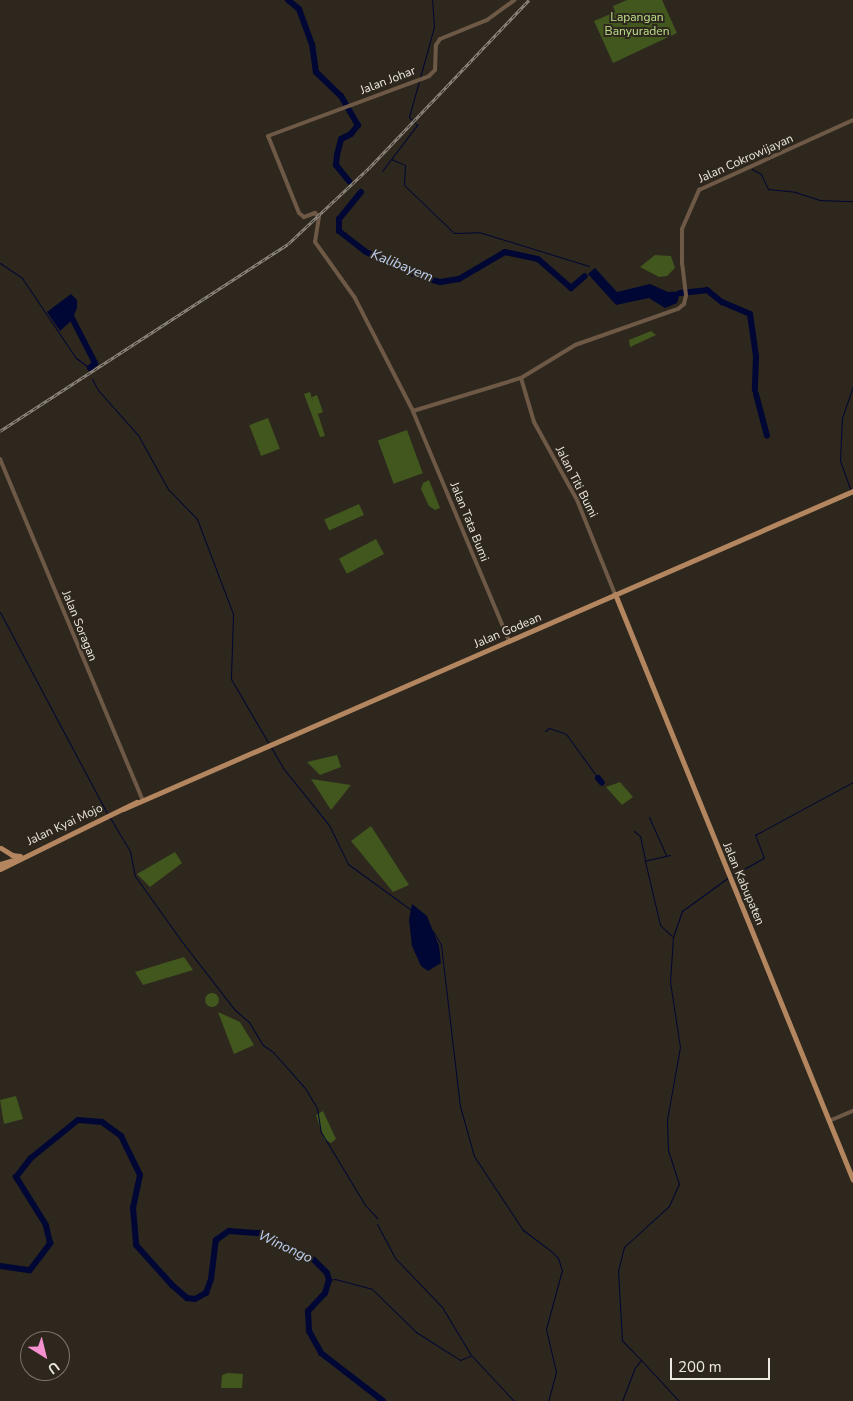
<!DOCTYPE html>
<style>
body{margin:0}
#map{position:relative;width:853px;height:1401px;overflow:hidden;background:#2e271d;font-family:"Nunito Sans",sans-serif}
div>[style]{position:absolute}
.green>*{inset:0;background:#41571e;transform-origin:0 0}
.round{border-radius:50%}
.water>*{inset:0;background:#000734}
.stream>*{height:1px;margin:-0.5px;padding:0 0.5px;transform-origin:0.5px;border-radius:0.5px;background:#000734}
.river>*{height:6px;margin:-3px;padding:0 3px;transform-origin:3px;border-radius:3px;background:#000734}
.minor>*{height:4px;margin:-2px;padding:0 2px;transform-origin:2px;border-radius:2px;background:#6e5846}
.major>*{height:5px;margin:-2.5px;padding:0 2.5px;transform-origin:2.5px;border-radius:2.5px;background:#b48660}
.rail>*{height:3px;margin-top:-1.5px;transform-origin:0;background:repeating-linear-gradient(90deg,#2e271d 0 4px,#948e86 0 8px);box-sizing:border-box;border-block:1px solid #948e86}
span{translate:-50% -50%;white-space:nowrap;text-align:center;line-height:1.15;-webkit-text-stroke:4px #2e271d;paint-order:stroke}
.park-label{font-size:12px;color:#bbe18a}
.street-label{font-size:12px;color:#ede8e2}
.water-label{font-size:14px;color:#bed0f0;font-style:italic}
.north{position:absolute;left:20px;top:1331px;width:50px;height:50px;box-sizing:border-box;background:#2e271d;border:1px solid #7a746c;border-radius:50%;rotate:144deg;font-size:14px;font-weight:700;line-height:20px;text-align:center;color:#ede8e2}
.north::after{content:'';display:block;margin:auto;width:18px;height:22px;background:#f590d1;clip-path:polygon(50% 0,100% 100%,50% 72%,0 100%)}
.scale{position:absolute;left:670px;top:1358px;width:100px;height:22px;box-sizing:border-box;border:2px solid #ede8e2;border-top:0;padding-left:6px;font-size:15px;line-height:18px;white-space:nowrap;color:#ede8e2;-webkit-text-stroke:4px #2e271d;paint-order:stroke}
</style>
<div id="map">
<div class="green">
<div style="clip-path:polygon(627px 0,662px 0,677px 33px,613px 63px,594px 21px,615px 12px,613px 6px)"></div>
<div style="clip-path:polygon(655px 255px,671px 256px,675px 268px,667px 276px,659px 277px,640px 267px)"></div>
<div style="clip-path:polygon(651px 331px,656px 335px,630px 347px,629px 340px)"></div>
<div style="clip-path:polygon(310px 392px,313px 402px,312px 397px,317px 395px,323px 412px,318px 414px,325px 436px,320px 437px,304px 394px)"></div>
<div style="left:268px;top:418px;width:33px;height:20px;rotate:69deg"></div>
<div style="left:407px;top:430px;width:46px;height:31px;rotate:70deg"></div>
<div style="clip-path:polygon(429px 480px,440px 508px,435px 510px,429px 506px,421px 489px,423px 483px)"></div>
<div style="left:359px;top:504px;width:12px;height:38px;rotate:66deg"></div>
<div style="left:376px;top:539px;width:17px;height:42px;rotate:62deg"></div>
<div style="clip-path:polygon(337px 755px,341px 767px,320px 775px,307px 762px)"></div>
<div style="clip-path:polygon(311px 779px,351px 785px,331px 810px)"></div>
<div style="clip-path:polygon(620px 782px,633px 797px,622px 805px,606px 787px)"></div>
<div style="clip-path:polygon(371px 826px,409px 885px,393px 892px,351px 841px)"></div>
<div style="clip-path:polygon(175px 852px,182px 863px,150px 887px,137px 874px)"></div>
<div style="clip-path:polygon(184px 957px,193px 970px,143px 985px,135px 972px)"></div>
<div class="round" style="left:205px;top:993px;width:14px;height:14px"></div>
<div style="clip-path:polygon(218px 1012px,240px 1022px,254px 1045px,234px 1054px)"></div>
<div style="clip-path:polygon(16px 1096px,23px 1119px,4px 1124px,0 1100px)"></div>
<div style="clip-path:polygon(323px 1111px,336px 1139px,331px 1143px,324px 1139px,316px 1115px)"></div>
<div style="clip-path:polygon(228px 1373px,243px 1374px,242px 1388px,221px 1388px,222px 1375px)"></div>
</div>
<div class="water">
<div style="clip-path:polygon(595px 268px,617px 292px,650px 284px,668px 292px,687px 291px,679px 296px,677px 303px,665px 308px,649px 298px,616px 305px,588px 274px)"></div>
<div style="clip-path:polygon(71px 294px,77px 300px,77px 308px,72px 320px,60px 331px,47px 312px)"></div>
<div style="clip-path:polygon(412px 904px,427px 916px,439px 946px,441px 963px,428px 971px,421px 966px,412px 946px,409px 920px)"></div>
</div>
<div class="stream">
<div style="left:391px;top:159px;width:15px;rotate:23deg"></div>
<div style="left:405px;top:165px;width:20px;rotate:93deg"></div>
<div style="left:404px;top:185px;width:69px;rotate:43.8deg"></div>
<div style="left:454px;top:233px;width:25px;rotate:-2deg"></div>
<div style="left:479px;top:232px;width:115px;rotate:17.2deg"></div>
<div style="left:752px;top:169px;width:10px;rotate:29deg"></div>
<div style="left:761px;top:174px;width:17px;rotate:65deg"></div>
<div style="left:768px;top:189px;width:27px;rotate:6deg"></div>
<div style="left:795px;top:192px;width:26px;rotate:18deg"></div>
<div style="left:820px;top:200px;width:33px;rotate:2deg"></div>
<div style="left:382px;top:171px;width:58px;rotate:-52.7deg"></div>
<div style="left:417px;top:125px;width:11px;rotate:-135deg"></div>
<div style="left:409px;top:117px;width:93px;rotate:-74.5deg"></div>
<div style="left:434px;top:27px;width:27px;rotate:-94deg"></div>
<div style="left:0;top:263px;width:27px;rotate:34deg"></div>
<div style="left:22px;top:278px;width:97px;rotate:56deg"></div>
<div style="left:76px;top:358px;width:17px;rotate:36deg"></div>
<div style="left:92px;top:379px;width:13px;rotate:61deg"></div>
<div style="left:98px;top:390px;width:60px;rotate:48.4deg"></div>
<div style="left:138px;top:435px;width:62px;rotate:60.9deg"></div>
<div style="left:168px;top:489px;width:42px;rotate:46deg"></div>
<div style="left:197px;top:519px;width:102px;rotate:69.2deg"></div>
<div style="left:233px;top:614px;width:65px;rotate:91.8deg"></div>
<div style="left:231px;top:679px;width:75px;rotate:59.7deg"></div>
<div style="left:851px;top:491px;width:33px;rotate:-110deg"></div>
<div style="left:840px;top:460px;width:42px;rotate:-87.3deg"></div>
<div style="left:842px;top:418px;width:34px;rotate:-71deg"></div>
<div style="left:0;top:612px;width:228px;rotate:62deg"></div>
<div style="left:545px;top:731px;width:5px;rotate:-37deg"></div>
<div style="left:549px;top:728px;width:18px;rotate:19deg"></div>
<div style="left:566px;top:734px;width:54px;rotate:54deg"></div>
<div style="left:271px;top:747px;width:24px;rotate:60deg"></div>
<div style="left:283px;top:768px;width:73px;rotate:51.1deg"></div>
<div style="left:329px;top:825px;width:43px;rotate:64deg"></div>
<div style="left:348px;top:864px;width:78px;rotate:36.1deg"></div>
<div style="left:109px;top:816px;width:41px;rotate:59deg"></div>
<div style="left:130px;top:851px;width:25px;rotate:79deg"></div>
<div style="left:135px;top:876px;width:82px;rotate:54.4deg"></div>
<div style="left:183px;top:943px;width:83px;rotate:52.3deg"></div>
<div style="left:234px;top:1009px;width:20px;rotate:41deg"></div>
<div style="left:249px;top:1022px;width:27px;rotate:59deg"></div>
<div style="left:263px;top:1045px;width:12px;rotate:35deg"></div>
<div style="left:273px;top:1052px;width:48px;rotate:48.4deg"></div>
<div style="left:305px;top:1088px;width:23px;rotate:59deg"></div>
<div style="left:317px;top:1108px;width:24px;rotate:81deg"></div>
<div style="left:321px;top:1132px;width:85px;rotate:58.9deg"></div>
<div style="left:365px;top:1205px;width:18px;rotate:47deg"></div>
<div style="left:649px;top:817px;width:42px;rotate:65.9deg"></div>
<div style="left:634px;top:831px;width:8px;rotate:40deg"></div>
<div style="left:640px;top:836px;width:25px;rotate:78deg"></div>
<div style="left:670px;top:855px;width:26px;rotate:167deg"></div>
<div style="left:645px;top:861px;width:66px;rotate:76.8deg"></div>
<div style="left:660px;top:925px;width:16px;rotate:43deg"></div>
<div style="left:733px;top:875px;width:35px;rotate:-29deg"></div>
<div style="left:764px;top:858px;width:25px;rotate:-111deg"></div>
<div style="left:755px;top:835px;width:111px;rotate:-28.4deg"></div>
<div style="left:433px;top:931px;width:16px;rotate:60deg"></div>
<div style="left:441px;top:945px;width:162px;rotate:83.3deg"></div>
<div style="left:460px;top:1106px;width:52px;rotate:74.4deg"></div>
<div style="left:474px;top:1156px;width:89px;rotate:56.5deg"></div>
<div style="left:523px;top:1230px;width:34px;rotate:37deg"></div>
<div style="left:550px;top:1250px;width:11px;rotate:45deg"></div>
<div style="left:558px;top:1258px;width:13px;rotate:72deg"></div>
<div style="left:562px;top:1270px;width:61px;rotate:105.2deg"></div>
<div style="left:546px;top:1329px;width:44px;rotate:76.9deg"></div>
<div style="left:556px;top:1372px;width:30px;rotate:105deg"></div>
<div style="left:853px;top:1109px;width:46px;rotate:-90deg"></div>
<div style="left:853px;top:1166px;width:53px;rotate:-90deg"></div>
<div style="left:377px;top:1224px;width:40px;rotate:62deg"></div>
<div style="left:396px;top:1259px;width:66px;rotate:46.2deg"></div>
<div style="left:442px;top:1307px;width:56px;rotate:58.9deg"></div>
<div style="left:471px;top:1355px;width:63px;rotate:46.9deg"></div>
<div style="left:329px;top:1280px;width:6px;rotate:-9deg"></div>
<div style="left:335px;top:1279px;width:38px;rotate:15deg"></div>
<div style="left:372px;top:1289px;width:62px;rotate:44.3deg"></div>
<div style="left:416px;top:1332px;width:52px;rotate:32.5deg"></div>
<div style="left:460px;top:1360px;width:11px;rotate:-22deg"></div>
<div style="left:641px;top:1360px;width:28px;rotate:-134deg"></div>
<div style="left:622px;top:1340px;width:69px;rotate:-93.3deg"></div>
<div style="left:618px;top:1271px;width:25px;rotate:-76deg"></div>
<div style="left:624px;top:1247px;width:61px;rotate:-42.3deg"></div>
<div style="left:669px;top:1206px;width:24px;rotate:-66deg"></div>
<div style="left:679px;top:1184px;width:36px;rotate:-108deg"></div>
<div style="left:668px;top:1150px;width:30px;rotate:-92deg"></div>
<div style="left:667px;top:1120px;width:74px;rotate:-79.9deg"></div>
<div style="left:680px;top:1047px;width:66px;rotate:-98.7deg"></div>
<div style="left:670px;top:982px;width:45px;rotate:-86.2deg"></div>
<div style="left:673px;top:937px;width:28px;rotate:-71deg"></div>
<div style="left:682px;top:911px;width:58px;rotate:-35.9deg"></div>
<div style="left:622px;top:1401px;width:34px;rotate:-69deg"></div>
<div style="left:634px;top:1369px;width:11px;rotate:-52deg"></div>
<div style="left:641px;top:1360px;width:56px;rotate:47.2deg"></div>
</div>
<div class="river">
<div style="left:288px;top:0;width:14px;rotate:39deg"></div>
<div style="left:299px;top:9px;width:37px;rotate:70deg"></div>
<div style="left:312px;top:44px;width:28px;rotate:82deg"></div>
<div style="left:316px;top:72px;width:35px;rotate:44deg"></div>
<div style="left:341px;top:96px;width:34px;rotate:60deg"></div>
<div style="left:358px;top:125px;width:11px;rotate:128deg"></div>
<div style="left:351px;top:134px;width:11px;rotate:153deg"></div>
<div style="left:341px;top:139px;width:16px;rotate:104deg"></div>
<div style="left:337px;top:155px;width:10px;rotate:96deg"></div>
<div style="left:336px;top:165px;width:21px;rotate:51deg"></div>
<div style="left:361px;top:192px;width:35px;rotate:129deg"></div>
<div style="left:339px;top:219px;width:12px;rotate:90deg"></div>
<div style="left:339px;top:231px;width:34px;rotate:38deg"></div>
<div style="left:366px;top:252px;width:60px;rotate:24.4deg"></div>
<div style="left:421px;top:277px;width:20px;rotate:15deg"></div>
<div style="left:440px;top:282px;width:19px;rotate:-9deg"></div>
<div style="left:459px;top:279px;width:53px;rotate:-30.4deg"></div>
<div style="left:505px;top:252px;width:34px;rotate:12deg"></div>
<div style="left:538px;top:259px;width:44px;rotate:41.3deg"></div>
<div style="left:571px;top:288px;width:18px;rotate:-41deg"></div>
<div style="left:680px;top:293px;width:27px;rotate:-6deg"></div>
<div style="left:707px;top:290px;width:19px;rotate:39deg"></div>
<div style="left:722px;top:302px;width:30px;rotate:23deg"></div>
<div style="left:750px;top:314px;width:42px;rotate:81.9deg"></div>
<div style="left:756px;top:356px;width:34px;rotate:92deg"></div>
<div style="left:72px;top:318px;width:51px;rotate:62.9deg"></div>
<div style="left:95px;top:363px;width:7px;rotate:135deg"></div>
<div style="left:756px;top:394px;width:43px;rotate:75.3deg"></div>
<div style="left:598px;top:778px;width:6px;rotate:51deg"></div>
<div style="left:0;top:1266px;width:30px;rotate:8deg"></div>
<div style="left:30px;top:1270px;width:34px;rotate:-53deg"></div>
<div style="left:50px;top:1243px;width:18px;rotate:-103deg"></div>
<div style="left:46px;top:1225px;width:57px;rotate:-122deg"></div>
<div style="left:16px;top:1177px;width:24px;rotate:-52deg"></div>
<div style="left:31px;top:1158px;width:60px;rotate:-39deg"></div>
<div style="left:78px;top:1120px;width:24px;rotate:5deg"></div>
<div style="left:102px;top:1122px;width:24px;rotate:36deg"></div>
<div style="left:121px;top:1136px;width:43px;rotate:64deg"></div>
<div style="left:140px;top:1175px;width:34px;rotate:102deg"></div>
<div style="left:133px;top:1208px;width:37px;rotate:85deg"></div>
<div style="left:136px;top:1245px;width:54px;rotate:48deg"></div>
<div style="left:172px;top:1285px;width:20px;rotate:41deg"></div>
<div style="left:187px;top:1298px;width:8px;rotate:7deg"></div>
<div style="left:195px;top:1299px;width:13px;rotate:-29deg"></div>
<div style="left:206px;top:1293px;width:15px;rotate:-70deg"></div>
<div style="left:211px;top:1279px;width:39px;rotate:-83deg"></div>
<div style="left:216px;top:1240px;width:16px;rotate:-35deg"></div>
<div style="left:229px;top:1231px;width:31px;rotate:4deg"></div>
<div style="left:260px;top:1233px;width:60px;rotate:26.6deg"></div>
<div style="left:314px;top:1260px;width:18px;rotate:45deg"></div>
<div style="left:327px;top:1273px;width:7px;rotate:74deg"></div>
<div style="left:329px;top:1280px;width:14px;rotate:107deg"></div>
<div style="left:325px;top:1293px;width:25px;rotate:133deg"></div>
<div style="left:308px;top:1311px;width:20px;rotate:87deg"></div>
<div style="left:309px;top:1331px;width:25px;rotate:61deg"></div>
<div style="left:321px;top:1353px;width:78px;rotate:37.7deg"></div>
</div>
<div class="minor">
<div style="left:521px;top:378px;width:46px;rotate:73.5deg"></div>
<div style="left:534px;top:422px;width:89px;rotate:61.1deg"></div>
<div style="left:577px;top:500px;width:101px;rotate:68deg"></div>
<div style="left:413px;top:411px;width:113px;rotate:-17deg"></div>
<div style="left:521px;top:378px;width:63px;rotate:-31.4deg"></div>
<div style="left:575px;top:345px;width:109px;rotate:-19.3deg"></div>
<div style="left:678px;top:309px;width:8px;rotate:-40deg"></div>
<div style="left:684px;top:304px;width:9px;rotate:-77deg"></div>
<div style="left:686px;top:295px;width:31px;rotate:-97deg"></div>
<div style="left:682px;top:264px;width:35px;rotate:-90deg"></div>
<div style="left:682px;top:229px;width:43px;rotate:-66.4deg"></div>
<div style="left:699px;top:190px;width:169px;rotate:-24.4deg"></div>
<div style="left:0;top:459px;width:368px;rotate:67.3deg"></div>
<div style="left:509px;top:641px;width:249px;rotate:-112.7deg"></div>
<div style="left:413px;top:411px;width:127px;rotate:-117.2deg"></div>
<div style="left:355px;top:298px;width:69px;rotate:-125.5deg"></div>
<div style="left:315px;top:242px;width:25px;rotate:-81deg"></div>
<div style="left:319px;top:217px;width:6px;rotate:-135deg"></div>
<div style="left:315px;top:213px;width:12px;rotate:160deg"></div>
<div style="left:304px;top:217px;width:6px;rotate:-141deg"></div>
<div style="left:299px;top:213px;width:83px;rotate:-111.9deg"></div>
<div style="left:268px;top:136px;width:172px;rotate:-20.4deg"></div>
<div style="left:429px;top:76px;width:8px;rotate:-45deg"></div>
<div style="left:435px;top:70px;width:25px;rotate:-88deg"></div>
<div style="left:436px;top:45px;width:7px;rotate:-56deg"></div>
<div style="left:440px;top:39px;width:51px;rotate:-22deg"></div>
<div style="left:487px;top:20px;width:34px;rotate:-36deg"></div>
<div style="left:829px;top:1121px;width:26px;rotate:-23deg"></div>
</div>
<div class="major">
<div style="left:615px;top:594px;width:632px;rotate:67.9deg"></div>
<div style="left:123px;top:809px;width:796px;rotate:-23.54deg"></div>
<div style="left:1px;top:848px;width:13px;rotate:32deg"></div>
<div style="left:12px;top:855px;width:8px;rotate:7deg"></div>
<div style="left:0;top:864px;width:17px;rotate:-17deg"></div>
<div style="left:0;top:869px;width:152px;rotate:-26.2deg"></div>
</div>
<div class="rail">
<div style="left:0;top:431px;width:343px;rotate:-33deg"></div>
<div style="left:288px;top:244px;width:111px;rotate:-43.2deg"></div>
<div style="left:369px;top:168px;width:232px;rotate:-46.4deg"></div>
</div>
<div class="park-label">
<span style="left:637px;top:25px">Lapangan<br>Banyuraden</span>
</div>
<div class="street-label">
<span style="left:388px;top:81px;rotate:-21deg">Jalan Johar</span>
<span style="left:746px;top:159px;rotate:-24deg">Jalan Cokrowijayan</span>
<span style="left:576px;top:482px;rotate:63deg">Jalan Titi Bumi</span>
<span style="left:469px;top:522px;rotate:68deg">Jalan Tata Bumi</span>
<span style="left:79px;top:626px;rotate:68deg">Jalan Soragan</span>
<span style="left:508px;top:631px;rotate:-23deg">Jalan Godean</span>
<span style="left:65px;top:825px;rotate:-25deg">Jalan Kyai Mojo</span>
<span style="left:743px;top:884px;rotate:67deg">Jalan Kabupaten</span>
</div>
<div class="water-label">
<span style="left:402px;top:266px;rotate:22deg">Kalibayem</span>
<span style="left:285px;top:1247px;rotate:25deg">Winongo</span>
</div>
<div class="north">U</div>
<div class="scale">200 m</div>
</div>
